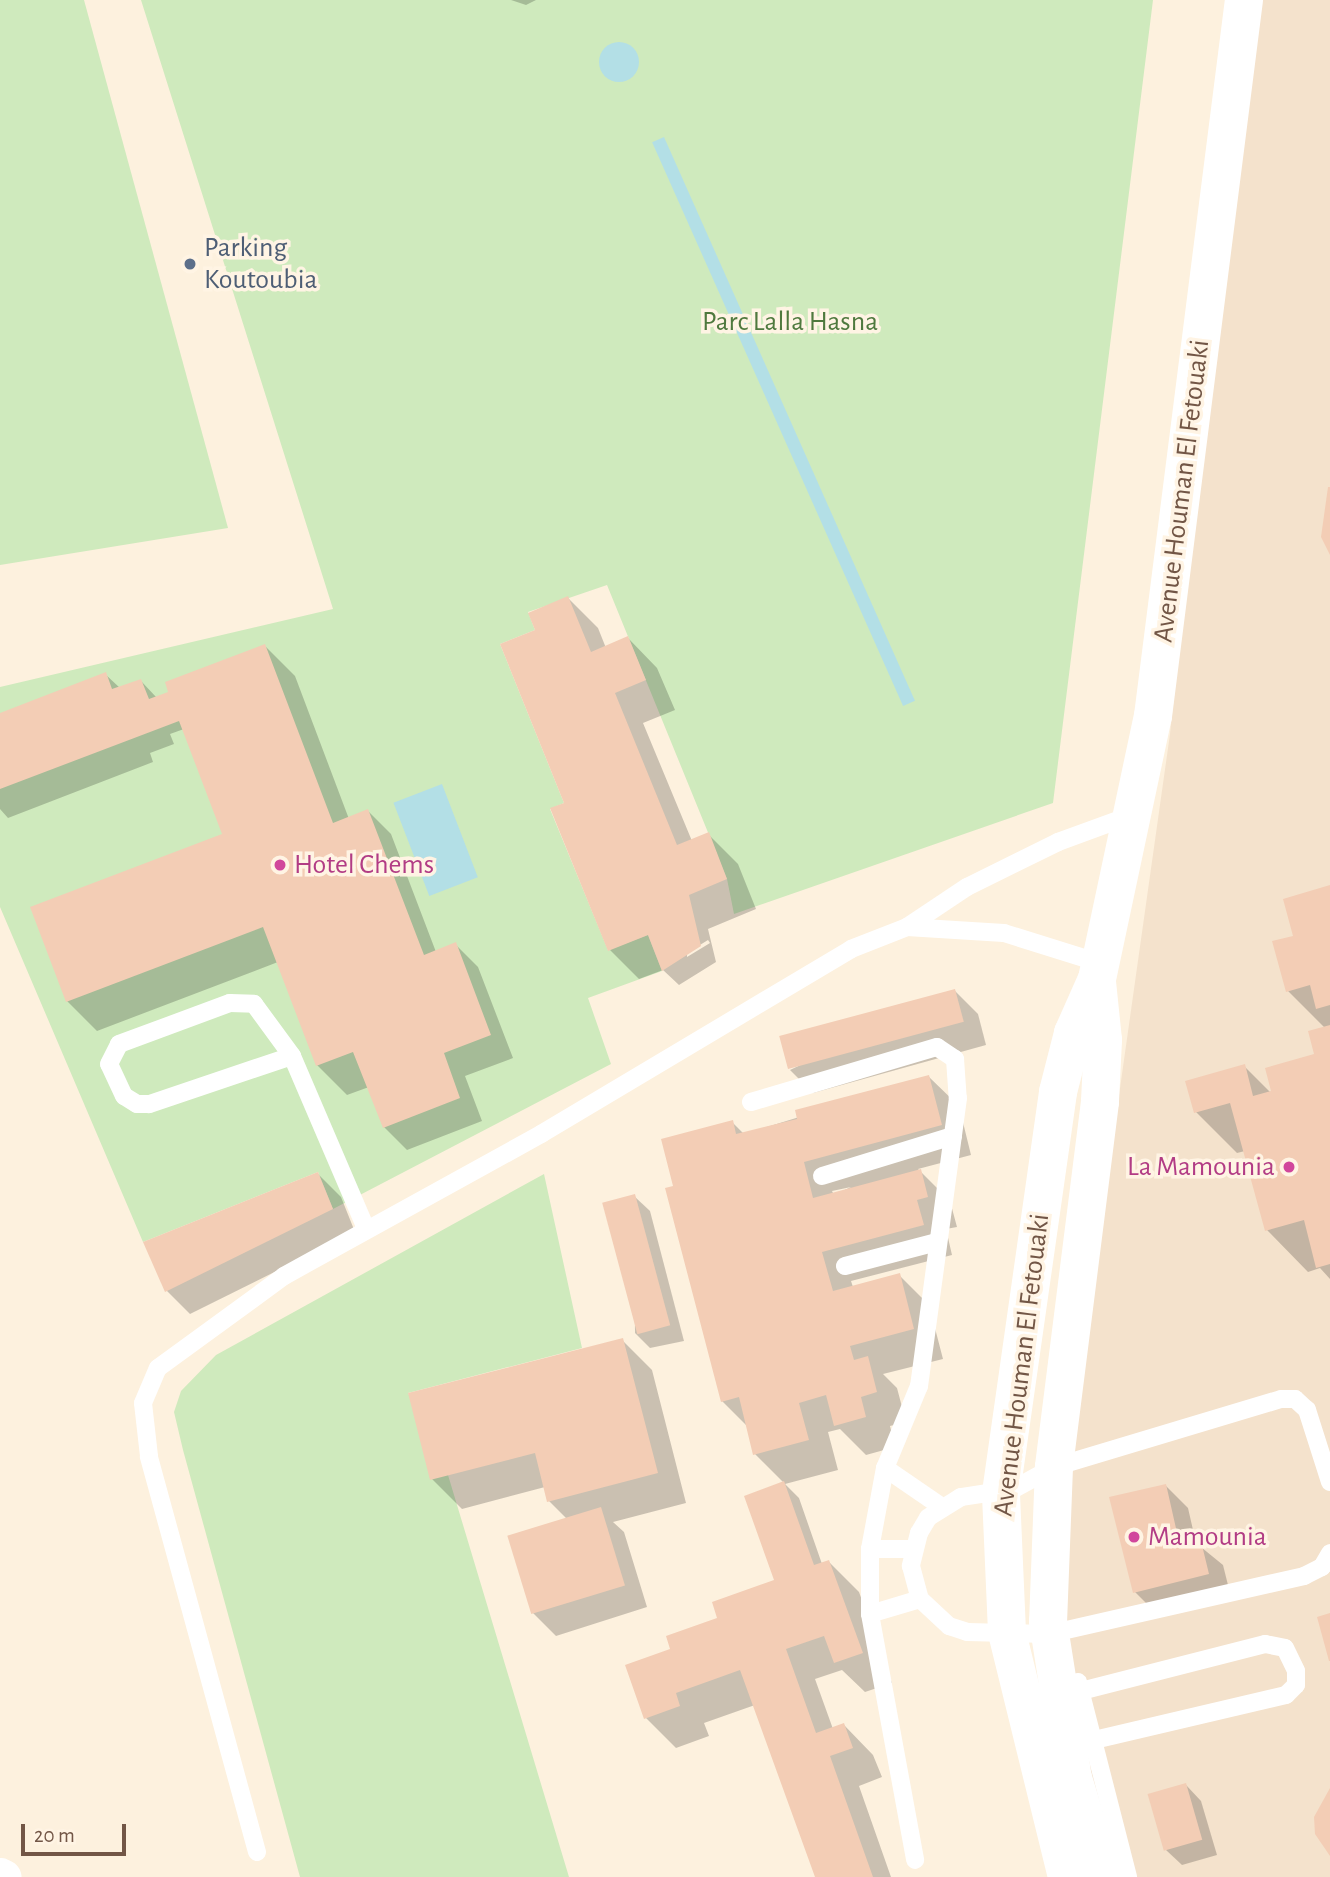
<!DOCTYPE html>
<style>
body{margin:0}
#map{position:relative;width:1330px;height:1877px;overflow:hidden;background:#fdf1de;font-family:"Alegreya Sans",sans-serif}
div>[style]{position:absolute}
.residential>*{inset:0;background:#f4e2cc}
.green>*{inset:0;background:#cfeabd}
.water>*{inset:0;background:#b3dfe6;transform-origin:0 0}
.round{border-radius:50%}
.shadow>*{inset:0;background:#0003}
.building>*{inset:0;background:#f3cdb5;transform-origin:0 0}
.service>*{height:18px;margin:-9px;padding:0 9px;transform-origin:9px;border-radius:9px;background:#fff}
.minor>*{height:35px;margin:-17.5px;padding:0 17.5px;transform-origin:17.5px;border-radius:17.5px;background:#fff}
.tertiary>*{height:38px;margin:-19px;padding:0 19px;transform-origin:19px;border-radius:19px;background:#fff}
.dots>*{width:19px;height:19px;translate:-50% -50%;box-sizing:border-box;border:4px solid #fff4e4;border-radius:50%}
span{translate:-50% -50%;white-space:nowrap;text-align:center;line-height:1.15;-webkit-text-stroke:7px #fff4e4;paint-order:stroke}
.service-label{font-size:28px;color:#4e5e75}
.left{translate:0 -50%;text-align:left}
.park-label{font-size:28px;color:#4f793e}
.street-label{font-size:28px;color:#725646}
.hotel-label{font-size:28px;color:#b23c85}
.right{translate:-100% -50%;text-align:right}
.scale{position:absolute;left:21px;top:1824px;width:105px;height:32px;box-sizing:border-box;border:4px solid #725646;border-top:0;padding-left:9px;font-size:21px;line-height:24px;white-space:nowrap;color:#725646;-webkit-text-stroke:5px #fff4e4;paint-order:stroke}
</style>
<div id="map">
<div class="residential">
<div style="clip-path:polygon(1255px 0,1330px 0,1330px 1877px,1115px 1877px,1068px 1691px,1065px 1478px,1170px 734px,1216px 303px)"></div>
</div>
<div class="green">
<div style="clip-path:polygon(0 0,84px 0,228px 528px,0 565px)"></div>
<div style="clip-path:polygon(141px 0,1153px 0,1053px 803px,734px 914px,727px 879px,607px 585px,528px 612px,535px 630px,500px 644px,564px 803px,550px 809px,608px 950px,648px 935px,662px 971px,588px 998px,611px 1064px,333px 1209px,318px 1172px,143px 1242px,0 907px,0 687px,333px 609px)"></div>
<div style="clip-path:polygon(544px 1174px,582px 1348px,408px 1393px,448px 1475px,569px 1877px,300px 1877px,183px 1450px,174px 1412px,181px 1391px,216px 1355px)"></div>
</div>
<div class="water">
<div class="round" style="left:599px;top:42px;width:40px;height:40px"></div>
<div style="left:664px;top:137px;width:617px;height:13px;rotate:66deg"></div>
<div style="left:442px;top:784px;width:100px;height:52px;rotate:69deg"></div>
</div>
<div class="shadow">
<div style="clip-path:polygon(511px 0,536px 0,526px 5px)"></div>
<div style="clip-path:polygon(evenodd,568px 598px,598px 628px,606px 648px,628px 638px,657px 668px,675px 710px,643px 723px,692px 841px,708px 834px,738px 864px,756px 909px,708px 929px,716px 962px,679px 985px,663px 970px,639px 979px,610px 950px,567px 804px,537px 631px,568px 598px,708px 940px,710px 943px,687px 957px,687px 953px,708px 940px)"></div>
<div style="clip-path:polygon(265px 646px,295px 676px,349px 819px,368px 811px,391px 834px,436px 952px,455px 944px,478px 967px,513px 1058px,465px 1076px,482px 1121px,407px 1150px,384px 1127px,369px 1087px,347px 1095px,317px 1065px,278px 962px,97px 1031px,67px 1001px,224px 835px,184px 729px,170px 734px,174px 744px,150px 753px,153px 762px,8px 818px,0 809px,0 715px,105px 674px,120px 688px,141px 681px,157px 698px)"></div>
<div style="clip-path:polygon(1330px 887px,1330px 1279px,1320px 1268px,1308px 1272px,1267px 1230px,1245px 1151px,1237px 1153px,1196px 1112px,1244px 1066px,1274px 1096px,1316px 1056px,1325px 1028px,1288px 991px,1295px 937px)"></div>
<div style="clip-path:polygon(955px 991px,978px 1014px,986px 1045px,813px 1093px,790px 1070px)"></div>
<div style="clip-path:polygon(evenodd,929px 1077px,959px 1106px,971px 1155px,918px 1169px,950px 1201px,957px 1227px,946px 1229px,952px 1255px,851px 1281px,853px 1287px,899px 1275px,929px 1305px,943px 1359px,883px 1374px,897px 1388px,906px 1422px,890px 1426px,895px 1447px,866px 1455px,840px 1429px,828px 1432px,838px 1470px,785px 1484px,799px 1498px,822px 1564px,829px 1562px,859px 1592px,892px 1683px,865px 1692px,842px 1670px,815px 1679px,833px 1729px,844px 1725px,873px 1755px,882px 1777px,859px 1786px,891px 1877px,817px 1877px,755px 1705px,704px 1723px,709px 1736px,676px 1748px,646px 1718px,672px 1650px,777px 1581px,784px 1483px,755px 1454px,748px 1427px,722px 1401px,675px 1187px,732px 1122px,744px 1134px,929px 1077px,851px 1187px,834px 1195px,832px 1191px,851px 1187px)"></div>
<div style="clip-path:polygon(318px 1174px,341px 1197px,355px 1232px,190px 1314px,167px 1291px,145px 1243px)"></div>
<div style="clip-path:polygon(634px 1196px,650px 1211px,684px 1341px,650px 1348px,635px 1333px)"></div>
<div style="clip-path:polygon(622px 1340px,652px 1370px,686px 1503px,613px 1522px,624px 1532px,647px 1607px,556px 1636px,533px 1613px,568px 1520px,549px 1501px,545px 1487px,462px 1509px,432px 1479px)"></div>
<div style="clip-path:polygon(1165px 1485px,1188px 1508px,1196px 1543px,1223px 1565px,1231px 1597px,1158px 1615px,1135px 1592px)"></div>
<div style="clip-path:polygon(1186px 1785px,1201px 1801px,1217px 1855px,1182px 1865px,1166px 1850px)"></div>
</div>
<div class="building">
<div style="clip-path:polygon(1328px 487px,1330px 487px,1330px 555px,1321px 537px)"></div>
<div style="clip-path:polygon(568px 596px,591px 652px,628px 636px,646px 680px,615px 693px,677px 845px,709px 832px,727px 879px,689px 895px,701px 946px,662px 971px,648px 935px,608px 951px,550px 808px,564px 803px,500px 644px,535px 630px,528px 613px)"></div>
<div style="clip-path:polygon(265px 644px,333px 823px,368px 809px,424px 955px,456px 942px,491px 1035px,444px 1053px,460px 1098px,383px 1128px,353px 1052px,316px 1066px,263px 927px,66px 1002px,30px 907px,222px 834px,179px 721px,0 789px,0 713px,106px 672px,112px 689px,141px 679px,149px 699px,168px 692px,165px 682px)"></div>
<div style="clip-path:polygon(1330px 885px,1330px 1005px,1316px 1009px,1310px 985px,1286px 992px,1272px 941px,1293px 936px,1283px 899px)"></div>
<div style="left:955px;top:989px;width:34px;height:182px;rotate:75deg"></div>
<div style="clip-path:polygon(1330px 1025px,1330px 1264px,1316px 1268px,1304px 1220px,1265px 1231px,1230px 1103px,1194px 1113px,1185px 1081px,1245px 1064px,1253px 1096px,1271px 1091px,1265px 1068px,1314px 1054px,1308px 1031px)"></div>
<div style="clip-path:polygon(929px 1075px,942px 1125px,804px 1162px,813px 1198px,921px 1169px,928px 1197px,917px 1200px,924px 1225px,822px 1252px,833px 1291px,900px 1273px,914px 1329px,850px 1346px,854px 1360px,868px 1356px,877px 1392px,861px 1397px,866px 1417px,834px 1426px,826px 1395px,799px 1403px,809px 1440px,753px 1455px,739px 1397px,721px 1402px,665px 1188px,673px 1186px,661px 1139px,733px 1120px,736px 1134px,797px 1119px,795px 1110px)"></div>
<div style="clip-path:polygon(318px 1172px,333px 1209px,165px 1292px,143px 1242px)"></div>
<div style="left:635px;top:1194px;width:136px;height:34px;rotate:75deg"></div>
<div style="clip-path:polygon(623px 1338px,658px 1473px,547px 1502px,535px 1453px,430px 1480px,408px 1393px)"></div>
<div style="clip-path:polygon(784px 1481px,814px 1565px,829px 1560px,863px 1653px,834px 1663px,824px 1636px,786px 1649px,816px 1733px,844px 1723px,853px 1748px,830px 1756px,873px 1877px,815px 1877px,740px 1670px,676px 1693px,680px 1706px,644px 1719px,625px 1665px,670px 1649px,666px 1636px,717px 1618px,712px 1602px,774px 1580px,744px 1496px)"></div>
<div style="clip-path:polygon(1166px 1484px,1180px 1546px,1201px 1541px,1209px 1574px,1133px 1593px,1109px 1497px)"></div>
<div style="left:601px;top:1507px;width:82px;height:98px;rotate:73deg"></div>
<div style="clip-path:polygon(1330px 1613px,1330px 1661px,1329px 1661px,1317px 1617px)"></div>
<div style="left:1186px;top:1783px;width:59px;height:40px;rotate:74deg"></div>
<div style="clip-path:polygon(1330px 1788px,1330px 1856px,1315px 1834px,1314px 1817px)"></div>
</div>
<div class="service">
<div style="left:907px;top:927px;width:97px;rotate:3.5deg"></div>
<div style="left:1004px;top:933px;width:101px;rotate:17.4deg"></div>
<div style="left:292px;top:1056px;width:151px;rotate:161.4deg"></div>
<div style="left:149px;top:1104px;width:12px;rotate:180deg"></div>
<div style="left:137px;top:1104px;width:15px;rotate:-148deg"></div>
<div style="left:124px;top:1096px;width:35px;rotate:-115deg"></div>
<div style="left:109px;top:1064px;width:22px;rotate:-63deg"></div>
<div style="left:119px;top:1044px;width:118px;rotate:-20.3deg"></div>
<div style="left:230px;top:1003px;width:24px;rotate:2deg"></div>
<div style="left:254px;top:1004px;width:64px;rotate:53.8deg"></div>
<div style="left:292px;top:1056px;width:188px;rotate:66.8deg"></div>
<div style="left:751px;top:1102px;width:194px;rotate:-16.5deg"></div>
<div style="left:937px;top:1047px;width:22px;rotate:34deg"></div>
<div style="left:955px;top:1059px;width:39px;rotate:86deg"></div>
<div style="left:958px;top:1098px;width:291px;rotate:97.7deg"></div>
<div style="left:919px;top:1386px;width:89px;rotate:112.5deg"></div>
<div style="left:885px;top:1468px;width:82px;rotate:100.5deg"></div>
<div style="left:870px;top:1549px;width:65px;rotate:90deg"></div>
<div style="left:870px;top:1614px;width:250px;rotate:79.6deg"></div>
<div style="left:822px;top:1176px;width:137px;rotate:-17deg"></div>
<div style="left:845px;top:1266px;width:95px;rotate:-14.6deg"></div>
<div style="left:885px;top:1468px;width:69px;rotate:34.4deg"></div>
<div style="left:1330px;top:1482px;width:76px;rotate:-107.7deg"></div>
<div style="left:1307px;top:1410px;width:16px;rotate:-137deg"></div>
<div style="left:1295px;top:1399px;width:14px;rotate:180deg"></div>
<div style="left:1281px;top:1399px;width:237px;rotate:163.3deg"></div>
<div style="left:1054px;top:1467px;width:46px;rotate:151.2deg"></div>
<div style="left:1014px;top:1489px;width:54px;rotate:171.4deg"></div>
<div style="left:961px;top:1497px;width:39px;rotate:148deg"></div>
<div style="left:928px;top:1518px;width:17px;rotate:121deg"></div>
<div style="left:919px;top:1533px;width:34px;rotate:104deg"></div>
<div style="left:911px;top:1566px;width:34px;rotate:75deg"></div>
<div style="left:920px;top:1599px;width:40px;rotate:43deg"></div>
<div style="left:949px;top:1626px;width:19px;rotate:18deg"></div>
<div style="left:967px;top:1632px;width:82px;rotate:1.4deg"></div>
<div style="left:1049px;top:1634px;width:262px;rotate:-12.8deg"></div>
<div style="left:1304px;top:1576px;width:20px;rotate:-27deg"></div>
<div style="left:1322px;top:1567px;width:16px;rotate:-60deg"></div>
<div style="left:870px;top:1549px;width:43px"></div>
<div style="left:870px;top:1614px;width:52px;rotate:-16.7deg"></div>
<div style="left:1078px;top:1682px;width:201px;rotate:75.6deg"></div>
<div style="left:1081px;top:1691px;width:190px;rotate:-14.3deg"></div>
<div style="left:1265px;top:1644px;width:20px;rotate:11deg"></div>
<div style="left:1285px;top:1648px;width:25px;rotate:64deg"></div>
<div style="left:1296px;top:1671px;width:14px;rotate:90deg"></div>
<div style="left:1296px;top:1685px;width:14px;rotate:135deg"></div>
<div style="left:1286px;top:1695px;width:197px;rotate:166.8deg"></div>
<div style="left:257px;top:1852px;width:410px;rotate:-105.3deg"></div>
<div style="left:149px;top:1456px;width:53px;rotate:-96.5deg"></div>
<div style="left:143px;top:1403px;width:38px;rotate:-67deg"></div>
<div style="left:158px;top:1368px;width:156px;rotate:-36.1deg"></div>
<div style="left:284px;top:1276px;width:294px;rotate:-28.9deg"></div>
<div style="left:541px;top:1134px;width:361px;rotate:-30.8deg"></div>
<div style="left:851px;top:949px;width:60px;rotate:-21.4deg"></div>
<div style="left:907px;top:927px;width:72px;rotate:-33.7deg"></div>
<div style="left:967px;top:887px;width:102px;rotate:-26.3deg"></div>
<div style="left:1058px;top:842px;width:76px;rotate:-20.1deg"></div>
</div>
<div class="minor">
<div style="left:0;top:1875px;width:4px;rotate:27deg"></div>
</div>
<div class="tertiary">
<div style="left:1097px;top:982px;width:58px;rotate:84.1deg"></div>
<div style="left:1103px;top:1040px;width:62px;rotate:92.8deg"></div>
<div style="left:1100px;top:1102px;width:368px;rotate:97.2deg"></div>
<div style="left:1054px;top:1467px;width:154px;rotate:92.2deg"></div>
<div style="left:1048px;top:1621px;width:159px;rotate:81deg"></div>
<div style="left:1073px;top:1778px;width:103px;rotate:73.1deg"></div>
<div style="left:1067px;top:1877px;width:252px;rotate:-103.8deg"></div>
<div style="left:1007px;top:1632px;width:139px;rotate:-92.5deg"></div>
<div style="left:1001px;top:1493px;width:405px;rotate:-81.9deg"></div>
<div style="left:1058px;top:1092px;width:61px;rotate:-75.7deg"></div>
<div style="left:1073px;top:1033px;width:59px;rotate:-66deg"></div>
<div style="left:1097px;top:979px;width:269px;rotate:-78deg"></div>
<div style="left:1153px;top:716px;width:722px;rotate:-82.76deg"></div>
</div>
<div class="dots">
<div style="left:190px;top:264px;background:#5c6f8a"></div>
<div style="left:280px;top:865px;background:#d1479c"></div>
<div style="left:1289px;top:1167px;background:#d1479c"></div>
<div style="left:1134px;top:1537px;background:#d1479c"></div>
</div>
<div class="service-label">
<span class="left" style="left:204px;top:264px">Parking<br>Koutoubia</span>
</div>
<div class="park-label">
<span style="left:790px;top:322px">Parc Lalla Hasna</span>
</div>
<div class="street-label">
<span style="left:1182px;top:491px;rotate:-83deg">Avenue Houman El Fetouaki</span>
<span style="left:1022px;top:1365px;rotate:-83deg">Avenue Houman El Fetouaki</span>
</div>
<div class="hotel-label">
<span class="left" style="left:294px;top:865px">Hotel Chems</span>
<span class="right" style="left:1275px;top:1167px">La Mamounia</span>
<span class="left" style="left:1148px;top:1537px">Mamounia</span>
</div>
<div class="scale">20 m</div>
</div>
